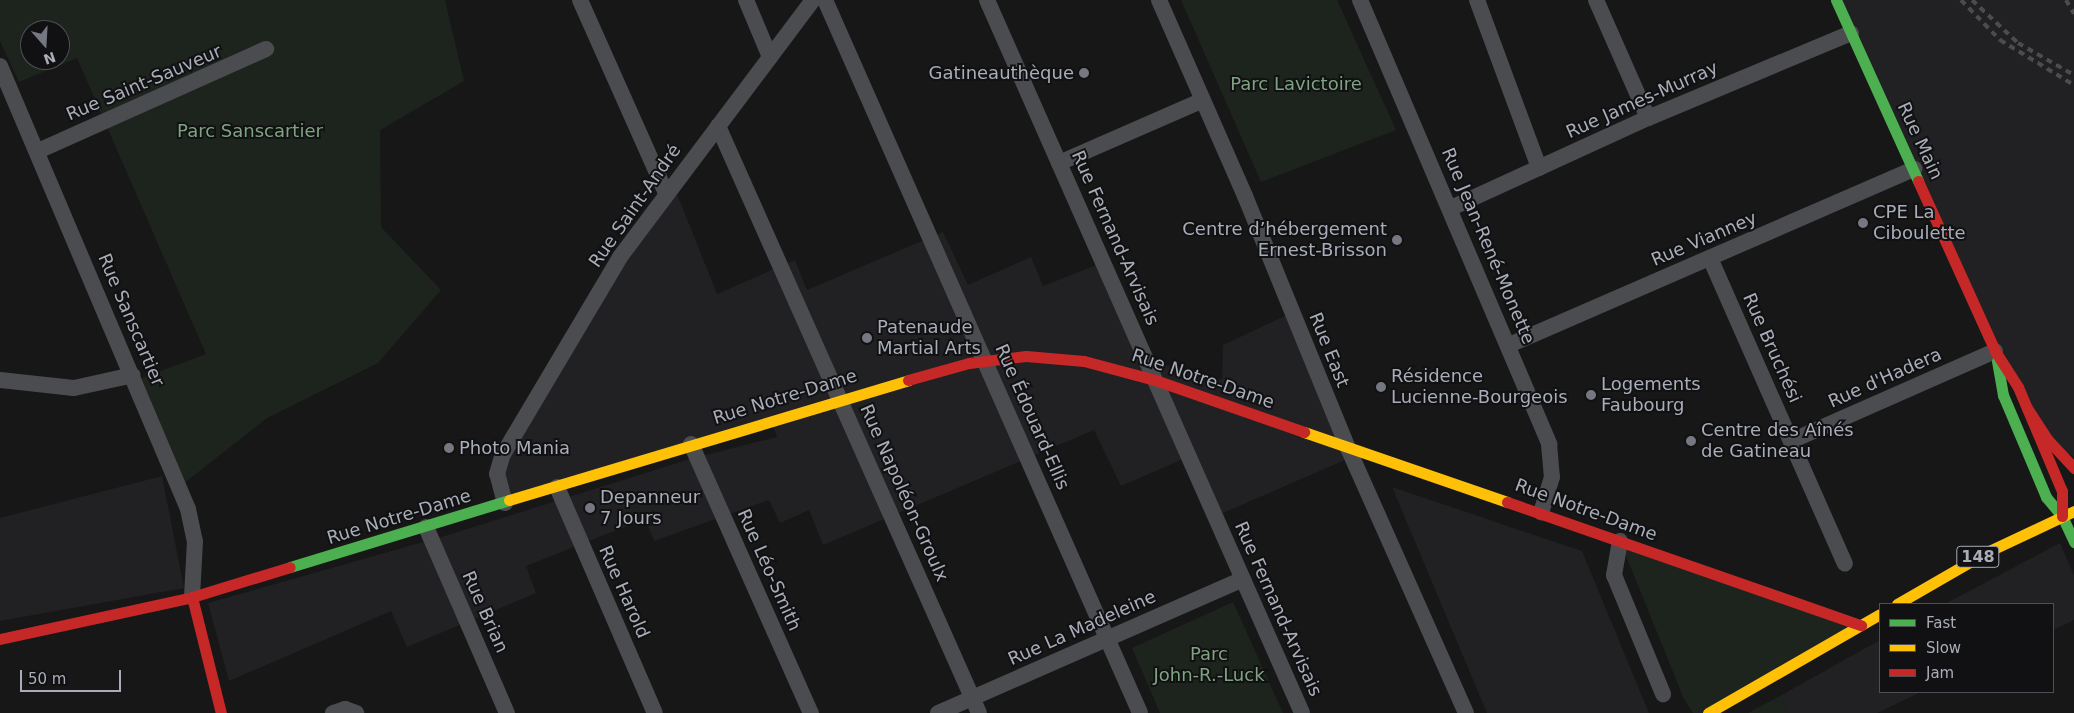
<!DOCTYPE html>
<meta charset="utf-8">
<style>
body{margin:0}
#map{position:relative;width:2074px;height:713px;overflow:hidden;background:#171717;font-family:"DejaVu Sans",sans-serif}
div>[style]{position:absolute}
.built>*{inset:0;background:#212123}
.green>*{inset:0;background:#1d241e}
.street>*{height:16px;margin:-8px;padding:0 8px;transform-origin:8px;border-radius:8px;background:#4b4c50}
.fast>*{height:11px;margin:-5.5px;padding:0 5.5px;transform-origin:5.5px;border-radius:5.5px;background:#4caf50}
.slow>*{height:11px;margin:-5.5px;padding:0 5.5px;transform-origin:5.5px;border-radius:5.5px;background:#ffc107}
.jam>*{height:11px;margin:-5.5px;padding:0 5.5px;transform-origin:5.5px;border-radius:5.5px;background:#c62828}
.rail>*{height:4px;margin-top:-2px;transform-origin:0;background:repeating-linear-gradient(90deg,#4b4c4f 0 6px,transparent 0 11px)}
.dots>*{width:14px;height:14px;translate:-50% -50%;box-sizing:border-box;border:2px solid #111113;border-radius:50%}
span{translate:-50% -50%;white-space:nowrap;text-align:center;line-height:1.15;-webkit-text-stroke:4px #111113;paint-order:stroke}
.shield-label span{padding:1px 4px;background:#111113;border:1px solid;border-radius:4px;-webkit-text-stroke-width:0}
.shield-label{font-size:16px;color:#a8adb8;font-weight:700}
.poi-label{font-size:18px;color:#a8adb8}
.right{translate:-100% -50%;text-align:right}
.left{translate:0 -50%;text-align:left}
.street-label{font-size:18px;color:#a8adb8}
.park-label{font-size:18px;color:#7fa381}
.legend{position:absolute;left:1879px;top:603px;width:175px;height:90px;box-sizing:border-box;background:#111113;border:1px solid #4d4f55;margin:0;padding:6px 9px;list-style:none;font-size:15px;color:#a8adb8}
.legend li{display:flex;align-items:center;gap:10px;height:25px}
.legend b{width:25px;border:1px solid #4d4f55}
.north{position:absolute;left:20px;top:20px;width:50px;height:50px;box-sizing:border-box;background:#111113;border:1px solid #4d4f55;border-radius:50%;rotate:161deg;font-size:14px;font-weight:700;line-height:20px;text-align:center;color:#a8adb8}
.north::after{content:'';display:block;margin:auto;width:18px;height:22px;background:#757880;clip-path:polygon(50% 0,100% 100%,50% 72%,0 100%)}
.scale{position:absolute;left:20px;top:670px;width:101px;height:22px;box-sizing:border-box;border:2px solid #a8adb8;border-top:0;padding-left:6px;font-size:15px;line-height:18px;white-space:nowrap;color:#a8adb8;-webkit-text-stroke:4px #111113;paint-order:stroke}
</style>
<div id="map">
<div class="built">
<div style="clip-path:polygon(1838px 0,2074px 0,2074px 457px,2043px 440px)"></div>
<div style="clip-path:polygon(677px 194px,717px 294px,795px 260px,807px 290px,943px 232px,968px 285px,1031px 257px,1043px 286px,1107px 261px,1153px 362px,1222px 380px,1223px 345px,1289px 314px,1345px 460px,1216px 516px,1190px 456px,1121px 486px,1094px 430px,823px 545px,809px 510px,780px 523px,769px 500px,654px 541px,645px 519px,526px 566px,536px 593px,407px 647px,391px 611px,229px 681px,208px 603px,448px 535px,690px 459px,777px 437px,771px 420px,505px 503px,497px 474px,620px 257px)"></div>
<div style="clip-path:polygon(162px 476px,184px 588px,0 621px,0 518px)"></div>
<div style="clip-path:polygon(1392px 487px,1582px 551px,1649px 713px,1487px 713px)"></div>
<div style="clip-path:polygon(2060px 543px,2074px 575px,2074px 620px,2053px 630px,2053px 604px,1945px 604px)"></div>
<div style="clip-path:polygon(1880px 640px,1880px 692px,1921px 692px,1877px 713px,1788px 713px,1780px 696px)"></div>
</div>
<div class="green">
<div style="clip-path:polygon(evenodd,0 0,445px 0,464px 81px,380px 130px,381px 227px,441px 290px,378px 363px,267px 418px,183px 484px,137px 380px,206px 354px,77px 58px,19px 82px,0 41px,0 0,30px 30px,60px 30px,60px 60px,30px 60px,30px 30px)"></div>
<div style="clip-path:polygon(1181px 0,1337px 0,1396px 130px,1261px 182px)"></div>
<div style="clip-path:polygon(1620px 541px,1861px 625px,1708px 713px,1693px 713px,1684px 699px)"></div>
<div style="clip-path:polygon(1233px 602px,1283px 713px,1160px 713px,1132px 648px)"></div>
<div style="clip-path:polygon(1780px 696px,1788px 713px,1748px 713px)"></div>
</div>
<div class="street">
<div style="left:580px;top:0;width:211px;rotate:66deg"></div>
<div style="left:746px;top:0;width:62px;rotate:67.2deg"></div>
<div style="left:825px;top:0;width:779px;rotate:66.16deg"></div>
<div style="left:987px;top:0;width:779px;rotate:66.16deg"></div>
<div style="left:1159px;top:0;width:214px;rotate:66.3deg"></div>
<div style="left:1245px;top:196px;width:272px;rotate:67.8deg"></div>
<div style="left:1348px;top:448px;width:290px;rotate:66deg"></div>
<div style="left:1360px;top:0;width:483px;rotate:66.9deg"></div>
<div style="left:1549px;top:444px;width:33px;rotate:85deg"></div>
<div style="left:1552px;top:477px;width:37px;rotate:107deg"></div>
<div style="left:1477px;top:0;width:179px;rotate:69.7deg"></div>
<div style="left:1596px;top:0;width:129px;rotate:66.2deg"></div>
<div style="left:0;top:66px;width:481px;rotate:67deg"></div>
<div style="left:188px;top:509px;width:33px;rotate:78deg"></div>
<div style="left:195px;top:541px;width:56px;rotate:93.1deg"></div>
<div style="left:718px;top:126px;width:642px;rotate:66.03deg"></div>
<div style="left:38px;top:151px;width:250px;rotate:-24.1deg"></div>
<div style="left:1059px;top:163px;width:157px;rotate:-23.6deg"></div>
<div style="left:1451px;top:208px;width:217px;rotate:-24.6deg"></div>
<div style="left:1648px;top:118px;width:220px;rotate:-22.7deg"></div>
<div style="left:1710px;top:258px;width:334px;rotate:66.2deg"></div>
<div style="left:1509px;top:345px;width:442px;rotate:-23.5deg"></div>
<div style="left:0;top:380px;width:74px;rotate:6.2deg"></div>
<div style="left:74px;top:388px;width:60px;rotate:-12.4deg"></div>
<div style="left:1791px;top:441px;width:223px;rotate:-23.8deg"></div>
<div style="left:691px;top:444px;width:295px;rotate:66deg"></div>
<div style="left:557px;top:487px;width:246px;rotate:66.6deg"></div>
<div style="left:505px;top:503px;width:30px;rotate:-105deg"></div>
<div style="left:497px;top:474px;width:19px;rotate:-74deg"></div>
<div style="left:502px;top:456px;width:231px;rotate:-59.3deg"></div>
<div style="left:620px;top:257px;width:321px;rotate:-53.1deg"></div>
<div style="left:426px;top:527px;width:203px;rotate:66.5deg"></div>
<div style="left:1620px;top:541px;width:35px;rotate:100deg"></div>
<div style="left:1614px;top:575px;width:129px;rotate:67.6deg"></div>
<div style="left:333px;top:713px;width:13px;rotate:-18deg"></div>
<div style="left:345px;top:709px;width:12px;rotate:20deg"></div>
<div style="left:938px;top:713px;width:333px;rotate:-23.7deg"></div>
</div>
<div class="fast">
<div style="left:1836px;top:0;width:199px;rotate:65.6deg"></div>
<div style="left:1997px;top:361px;width:35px;rotate:80deg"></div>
<div style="left:2003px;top:395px;width:111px;rotate:67.1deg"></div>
<div style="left:2046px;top:497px;width:25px;rotate:50deg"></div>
<div style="left:2062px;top:516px;width:29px;rotate:65deg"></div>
<div style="left:290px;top:567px;width:229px;rotate:-17deg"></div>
</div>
<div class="slow">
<div style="left:1304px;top:432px;width:215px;rotate:19deg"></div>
<div style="left:509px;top:500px;width:417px;rotate:-16.7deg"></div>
<div style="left:1897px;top:604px;width:104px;rotate:-30deg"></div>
<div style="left:1987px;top:552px;width:96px;rotate:-25.2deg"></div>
<div style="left:1708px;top:713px;width:198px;rotate:-29.9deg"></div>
</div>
<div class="jam">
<div style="left:1918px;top:181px;width:187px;rotate:65.6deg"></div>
<div style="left:1995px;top:351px;width:43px;rotate:57.4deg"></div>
<div style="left:2018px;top:387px;width:113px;rotate:67.1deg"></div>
<div style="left:2062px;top:491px;width:25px;rotate:90deg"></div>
<div style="left:908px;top:380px;width:63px;rotate:-15.6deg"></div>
<div style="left:969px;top:363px;width:57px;rotate:-7deg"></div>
<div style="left:1026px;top:356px;width:58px;rotate:4.9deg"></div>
<div style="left:1084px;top:361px;width:73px;rotate:15deg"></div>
<div style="left:1155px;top:380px;width:158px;rotate:19.2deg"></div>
<div style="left:2027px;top:408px;width:37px;rotate:57deg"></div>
<div style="left:2047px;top:439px;width:40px;rotate:47deg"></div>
<div style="left:1507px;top:502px;width:375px;rotate:19.2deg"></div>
<div style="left:192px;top:597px;width:120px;rotate:76deg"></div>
<div style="left:0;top:639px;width:197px;rotate:-12.3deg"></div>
<div style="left:192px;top:597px;width:102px;rotate:-17deg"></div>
</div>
<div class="rail">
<div style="left:1961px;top:0;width:56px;rotate:45.7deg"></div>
<div style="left:2000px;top:40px;width:87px;rotate:31.3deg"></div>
<div style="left:1972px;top:0;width:63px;rotate:43.1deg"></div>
<div style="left:2018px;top:43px;width:64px;rotate:29.7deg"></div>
<div style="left:2066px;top:0;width:16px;rotate:60deg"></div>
</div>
<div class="dots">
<div style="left:1084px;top:73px;background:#757880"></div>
<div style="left:1863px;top:223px;background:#757880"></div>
<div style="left:1397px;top:240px;background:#757880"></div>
<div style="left:867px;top:338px;background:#757880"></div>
<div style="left:1381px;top:387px;background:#757880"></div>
<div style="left:1591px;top:395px;background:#757880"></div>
<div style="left:1691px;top:441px;background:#757880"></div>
<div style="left:449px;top:448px;background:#757880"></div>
<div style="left:590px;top:508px;background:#757880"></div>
</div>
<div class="shield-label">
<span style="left:1978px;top:557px">148</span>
</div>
<div class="poi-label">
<span class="right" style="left:1074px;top:73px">Gatineauthèque</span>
<span class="left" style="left:1873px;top:223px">CPE La<br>Ciboulette</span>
<span class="right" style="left:1387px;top:240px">Centre d’hébergement<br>Ernest-Brisson</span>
<span class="left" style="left:877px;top:338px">Patenaude<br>Martial Arts</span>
<span class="left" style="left:1391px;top:387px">Résidence<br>Lucienne-Bourgeois</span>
<span class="left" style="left:1601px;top:395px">Logements<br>Faubourg</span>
<span class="left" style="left:1701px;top:441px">Centre des Aînés<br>de Gatineau</span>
<span class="left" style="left:459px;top:448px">Photo Mania</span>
<span class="left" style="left:600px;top:508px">Depanneur<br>7 Jours</span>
</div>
<div class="street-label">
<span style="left:144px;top:83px;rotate:-23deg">Rue Saint-Sauveur</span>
<span style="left:1642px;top:100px;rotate:-24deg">Rue James-Murray</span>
<span style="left:1920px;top:141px;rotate:65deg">Rue Main</span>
<span style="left:635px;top:206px;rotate:-55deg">Rue Saint-André</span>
<span style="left:1115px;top:238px;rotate:66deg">Rue Fernand-Arvisais</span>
<span style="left:1704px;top:239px;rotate:-23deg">Rue Vianney</span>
<span style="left:1488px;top:246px;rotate:67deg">Rue Jean-René-Monette</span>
<span style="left:131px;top:320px;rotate:67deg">Rue Sanscartier</span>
<span style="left:1772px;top:348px;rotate:66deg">Rue Bruchési</span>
<span style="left:1329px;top:350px;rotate:68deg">Rue East</span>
<span style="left:1885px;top:378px;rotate:-24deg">Rue d'Hadera</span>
<span style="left:1203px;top:379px;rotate:19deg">Rue Notre-Dame</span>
<span style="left:785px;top:397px;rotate:-17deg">Rue Notre-Dame</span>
<span style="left:1032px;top:417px;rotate:66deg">Rue Édouard-Ellis</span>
<span style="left:904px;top:493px;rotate:66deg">Rue Napoléon-Groulx</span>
<span style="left:1586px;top:510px;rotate:20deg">Rue Notre-Dame</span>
<span style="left:399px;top:517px;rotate:-17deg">Rue Notre-Dame</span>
<span style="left:769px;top:570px;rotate:66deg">Rue Léo-Smith</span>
<span style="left:624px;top:592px;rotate:66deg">Rue Harold</span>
<span style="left:1278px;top:609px;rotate:66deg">Rue Fernand-Arvisais</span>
<span style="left:485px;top:612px;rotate:66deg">Rue Brian</span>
<span style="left:1082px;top:628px;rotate:-24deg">Rue La Madeleine</span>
</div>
<div class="park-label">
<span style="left:1296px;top:84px">Parc Lavictoire</span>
<span style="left:250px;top:131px">Parc Sanscartier</span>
<span style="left:1209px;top:665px">Parc<br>John-R.-Luck</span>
</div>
<ul class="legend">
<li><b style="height:6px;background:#4caf50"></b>Fast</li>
<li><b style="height:6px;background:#ffc107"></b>Slow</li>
<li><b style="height:6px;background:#c62828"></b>Jam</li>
</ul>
<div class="north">N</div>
<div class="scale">50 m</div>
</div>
